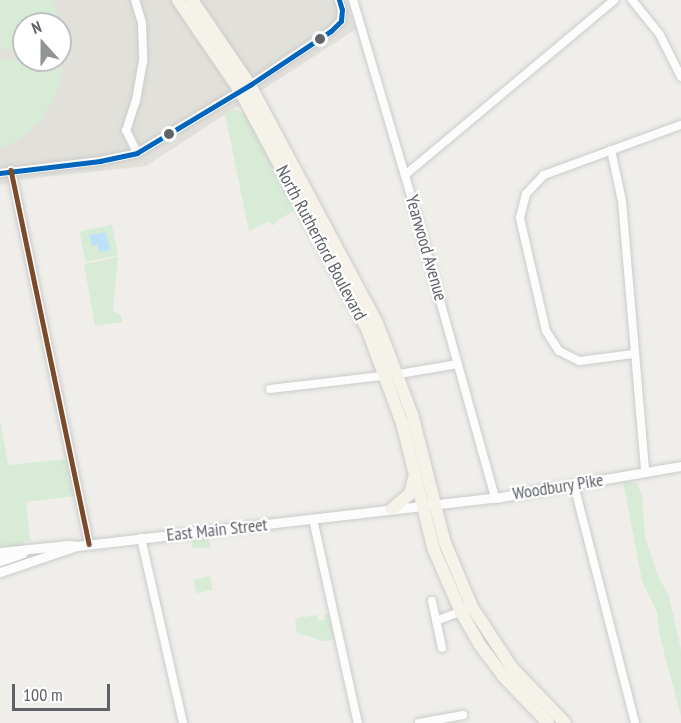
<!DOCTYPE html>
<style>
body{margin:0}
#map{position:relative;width:681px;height:723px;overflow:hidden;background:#efeeea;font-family:"PT Sans Narrow",sans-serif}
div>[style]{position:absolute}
.education>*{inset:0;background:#e2e0da}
.green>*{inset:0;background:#d8ebd6;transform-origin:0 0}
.water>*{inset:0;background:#bfe0f9}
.roads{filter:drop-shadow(0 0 2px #cbcccc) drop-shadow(0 0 2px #cbcccc)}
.minor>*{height:8px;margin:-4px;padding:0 4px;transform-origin:4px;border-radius:4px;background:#fdfcfc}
.tertiary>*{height:9px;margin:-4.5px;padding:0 4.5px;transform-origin:4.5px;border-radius:4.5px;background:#fdfcfc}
.primary>*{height:12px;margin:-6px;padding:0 6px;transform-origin:6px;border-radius:6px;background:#f4f2e9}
.bus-1>*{height:4.5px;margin:-2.25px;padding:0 2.25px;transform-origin:2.25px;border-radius:2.25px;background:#0065bd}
.bus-2>*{height:4.5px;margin:-2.25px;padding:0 2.25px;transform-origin:2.25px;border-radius:2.25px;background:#7a4b2a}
.dots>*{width:16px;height:16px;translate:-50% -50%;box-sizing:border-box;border:3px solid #fff;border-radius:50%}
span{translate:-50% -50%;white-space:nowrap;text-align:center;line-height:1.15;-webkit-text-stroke:4.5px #fff;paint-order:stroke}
.street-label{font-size:18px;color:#5f6368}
.north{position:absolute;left:12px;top:12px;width:60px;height:60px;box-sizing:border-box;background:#fff;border:2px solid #bfc1c3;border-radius:50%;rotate:339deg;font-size:16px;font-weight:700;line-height:24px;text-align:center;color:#5f6368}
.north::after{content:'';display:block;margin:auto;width:21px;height:27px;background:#919496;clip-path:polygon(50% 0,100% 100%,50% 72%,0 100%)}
.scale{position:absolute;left:12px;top:684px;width:98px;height:27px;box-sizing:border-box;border:3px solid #5f6368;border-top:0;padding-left:8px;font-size:18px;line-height:21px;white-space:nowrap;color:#5f6368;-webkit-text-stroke:4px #fff;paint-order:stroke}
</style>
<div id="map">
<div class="education">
<div style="clip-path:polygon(evenodd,0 0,345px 0,356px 29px,146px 166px,25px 179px,0 185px,0 0,24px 24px,60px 24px,60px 60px,24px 60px,24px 24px)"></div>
</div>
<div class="green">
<div style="clip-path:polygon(0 0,53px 0,64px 30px,60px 49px,60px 24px,24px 24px,24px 51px,0 48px)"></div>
<div style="clip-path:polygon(0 58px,63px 68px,56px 94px,39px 122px,17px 141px,0 147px)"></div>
<div style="clip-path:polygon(234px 109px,246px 115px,297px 209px,275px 222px,273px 226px,269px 221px,249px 231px,225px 114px)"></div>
<div style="left:112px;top:225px;width:31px;height:33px;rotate:79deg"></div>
<div style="clip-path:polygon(118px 257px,113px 311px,121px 315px,122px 322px,95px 326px,84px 264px)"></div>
<div style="clip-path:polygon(0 419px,8px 465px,68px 459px,74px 496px,26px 502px,30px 540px,24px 541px,24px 546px,0 549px)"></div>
<div style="clip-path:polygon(623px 481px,637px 484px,642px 495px,645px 537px,658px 576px,669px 596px,681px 650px,681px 716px,659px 633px,657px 612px,642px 581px)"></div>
<div style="clip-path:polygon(207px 534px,211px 548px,193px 548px,190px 536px)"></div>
<div style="left:210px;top:576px;width:14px;height:17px;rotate:78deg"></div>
<div style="clip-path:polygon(324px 614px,331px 616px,334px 640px,323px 641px,297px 633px,295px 620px,298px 618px,317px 615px,319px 621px,325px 620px)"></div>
</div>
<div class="water">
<div style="clip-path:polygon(106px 232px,110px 250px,99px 252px,98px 245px,92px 246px,89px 235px)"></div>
</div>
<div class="roads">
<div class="minor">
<div style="left:135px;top:0;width:24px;rotate:73deg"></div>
<div style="left:142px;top:23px;width:38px;rotate:88deg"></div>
<div style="left:143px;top:61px;width:40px;rotate:100deg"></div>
<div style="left:136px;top:100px;width:32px;rotate:108deg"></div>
<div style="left:126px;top:130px;width:25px;rotate:64deg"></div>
<div style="left:353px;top:0;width:183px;rotate:73.5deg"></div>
<div style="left:405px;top:175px;width:335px;rotate:74.4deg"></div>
<div style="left:632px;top:0;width:45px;rotate:51.3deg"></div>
<div style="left:660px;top:35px;width:47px;rotate:63.4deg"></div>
<div style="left:611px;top:150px;width:52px;rotate:77.8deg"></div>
<div style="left:622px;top:201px;width:272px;rotate:85.1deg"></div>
<div style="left:11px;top:170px;width:382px;rotate:78.2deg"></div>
<div style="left:0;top:173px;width:101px;rotate:-6.8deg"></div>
<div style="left:100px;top:161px;width:38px;rotate:-12deg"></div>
<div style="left:137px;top:153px;width:132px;rotate:-31deg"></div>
<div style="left:250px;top:85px;width:97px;rotate:-33.7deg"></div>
<div style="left:331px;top:31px;width:14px;rotate:-45deg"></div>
<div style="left:341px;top:21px;width:11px;rotate:-85deg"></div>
<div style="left:342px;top:10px;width:10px;rotate:-107deg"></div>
<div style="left:405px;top:175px;width:273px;rotate:-39.9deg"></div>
<div style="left:633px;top:354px;width:54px;rotate:172.6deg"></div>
<div style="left:579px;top:361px;width:22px;rotate:-153deg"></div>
<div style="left:559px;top:351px;width:24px;rotate:-123deg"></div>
<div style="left:546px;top:331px;width:116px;rotate:-103deg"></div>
<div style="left:520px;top:218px;width:25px;rotate:-76deg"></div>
<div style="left:526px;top:194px;width:26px;rotate:-47deg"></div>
<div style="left:544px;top:175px;width:146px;rotate:-20.1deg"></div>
<div style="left:270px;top:389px;width:130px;rotate:-6.6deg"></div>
<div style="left:399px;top:374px;width:60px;rotate:-9.6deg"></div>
<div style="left:574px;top:485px;width:246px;rotate:75.6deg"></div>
<div style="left:313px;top:519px;width:209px;rotate:77.6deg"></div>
<div style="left:141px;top:538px;width:190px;rotate:77.2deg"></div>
<div style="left:432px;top:601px;width:48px;rotate:78deg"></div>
<div style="left:436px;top:621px;width:39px;rotate:-21deg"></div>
<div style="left:419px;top:723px;width:45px;rotate:-10.3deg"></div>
</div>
<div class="tertiary">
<div style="left:0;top:552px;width:69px;rotate:-5.8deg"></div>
<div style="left:69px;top:545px;width:8px;rotate:7deg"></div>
<div style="left:77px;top:546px;width:421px;rotate:-6.6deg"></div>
<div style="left:495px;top:498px;width:189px;rotate:-9.8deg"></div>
<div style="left:0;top:561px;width:24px;rotate:-19deg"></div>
<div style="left:0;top:572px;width:81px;rotate:-18.7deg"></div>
</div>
<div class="primary">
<div style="left:178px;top:0;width:110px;rotate:55.7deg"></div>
<div style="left:240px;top:91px;width:270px;rotate:61.9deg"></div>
<div style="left:367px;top:329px;width:100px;rotate:69.6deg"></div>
<div style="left:402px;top:423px;width:131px;rotate:75.9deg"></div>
<div style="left:434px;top:550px;width:68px;rotate:66.5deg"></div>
<div style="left:461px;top:612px;width:38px;rotate:60deg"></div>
<div style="left:480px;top:645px;width:39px;rotate:53deg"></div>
<div style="left:503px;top:676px;width:65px;rotate:46.2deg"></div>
<div style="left:192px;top:0;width:103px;rotate:55.7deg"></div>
<div style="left:250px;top:85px;width:270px;rotate:61.9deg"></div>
<div style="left:377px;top:323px;width:97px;rotate:69deg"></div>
<div style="left:412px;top:414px;width:133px;rotate:75.7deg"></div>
<div style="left:445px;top:543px;width:69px;rotate:67.1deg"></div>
<div style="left:472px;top:607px;width:73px;rotate:56.7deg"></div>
<div style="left:512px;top:668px;width:76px;rotate:46.1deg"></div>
<div style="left:392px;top:509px;width:23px;rotate:-40deg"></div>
<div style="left:410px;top:494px;width:16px;rotate:-76deg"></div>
</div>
</div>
<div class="bus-1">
<div style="left:0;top:173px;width:101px;rotate:-6.8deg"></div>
<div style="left:100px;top:161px;width:38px;rotate:-12deg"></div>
<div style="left:137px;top:153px;width:132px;rotate:-31deg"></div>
<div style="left:250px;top:85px;width:97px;rotate:-33.7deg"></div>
<div style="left:331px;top:31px;width:14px;rotate:-45deg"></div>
<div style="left:341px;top:21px;width:11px;rotate:-85deg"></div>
<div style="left:342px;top:10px;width:10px;rotate:-107deg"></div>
</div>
<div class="bus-2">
<div style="left:11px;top:170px;width:382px;rotate:78.2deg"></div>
</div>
<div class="dots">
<div style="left:320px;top:39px;background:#5f6368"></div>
<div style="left:169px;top:134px;background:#5f6368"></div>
</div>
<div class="street-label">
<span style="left:321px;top:243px;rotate:62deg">North Rutherford Boulevard</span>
<span style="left:426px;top:248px;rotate:74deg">Yearwood Avenue</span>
<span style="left:558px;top:487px;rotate:-9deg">Woodbury Pike</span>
<span style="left:217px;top:530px;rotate:-6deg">East Main Street</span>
</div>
<div class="north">N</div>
<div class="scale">100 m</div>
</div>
